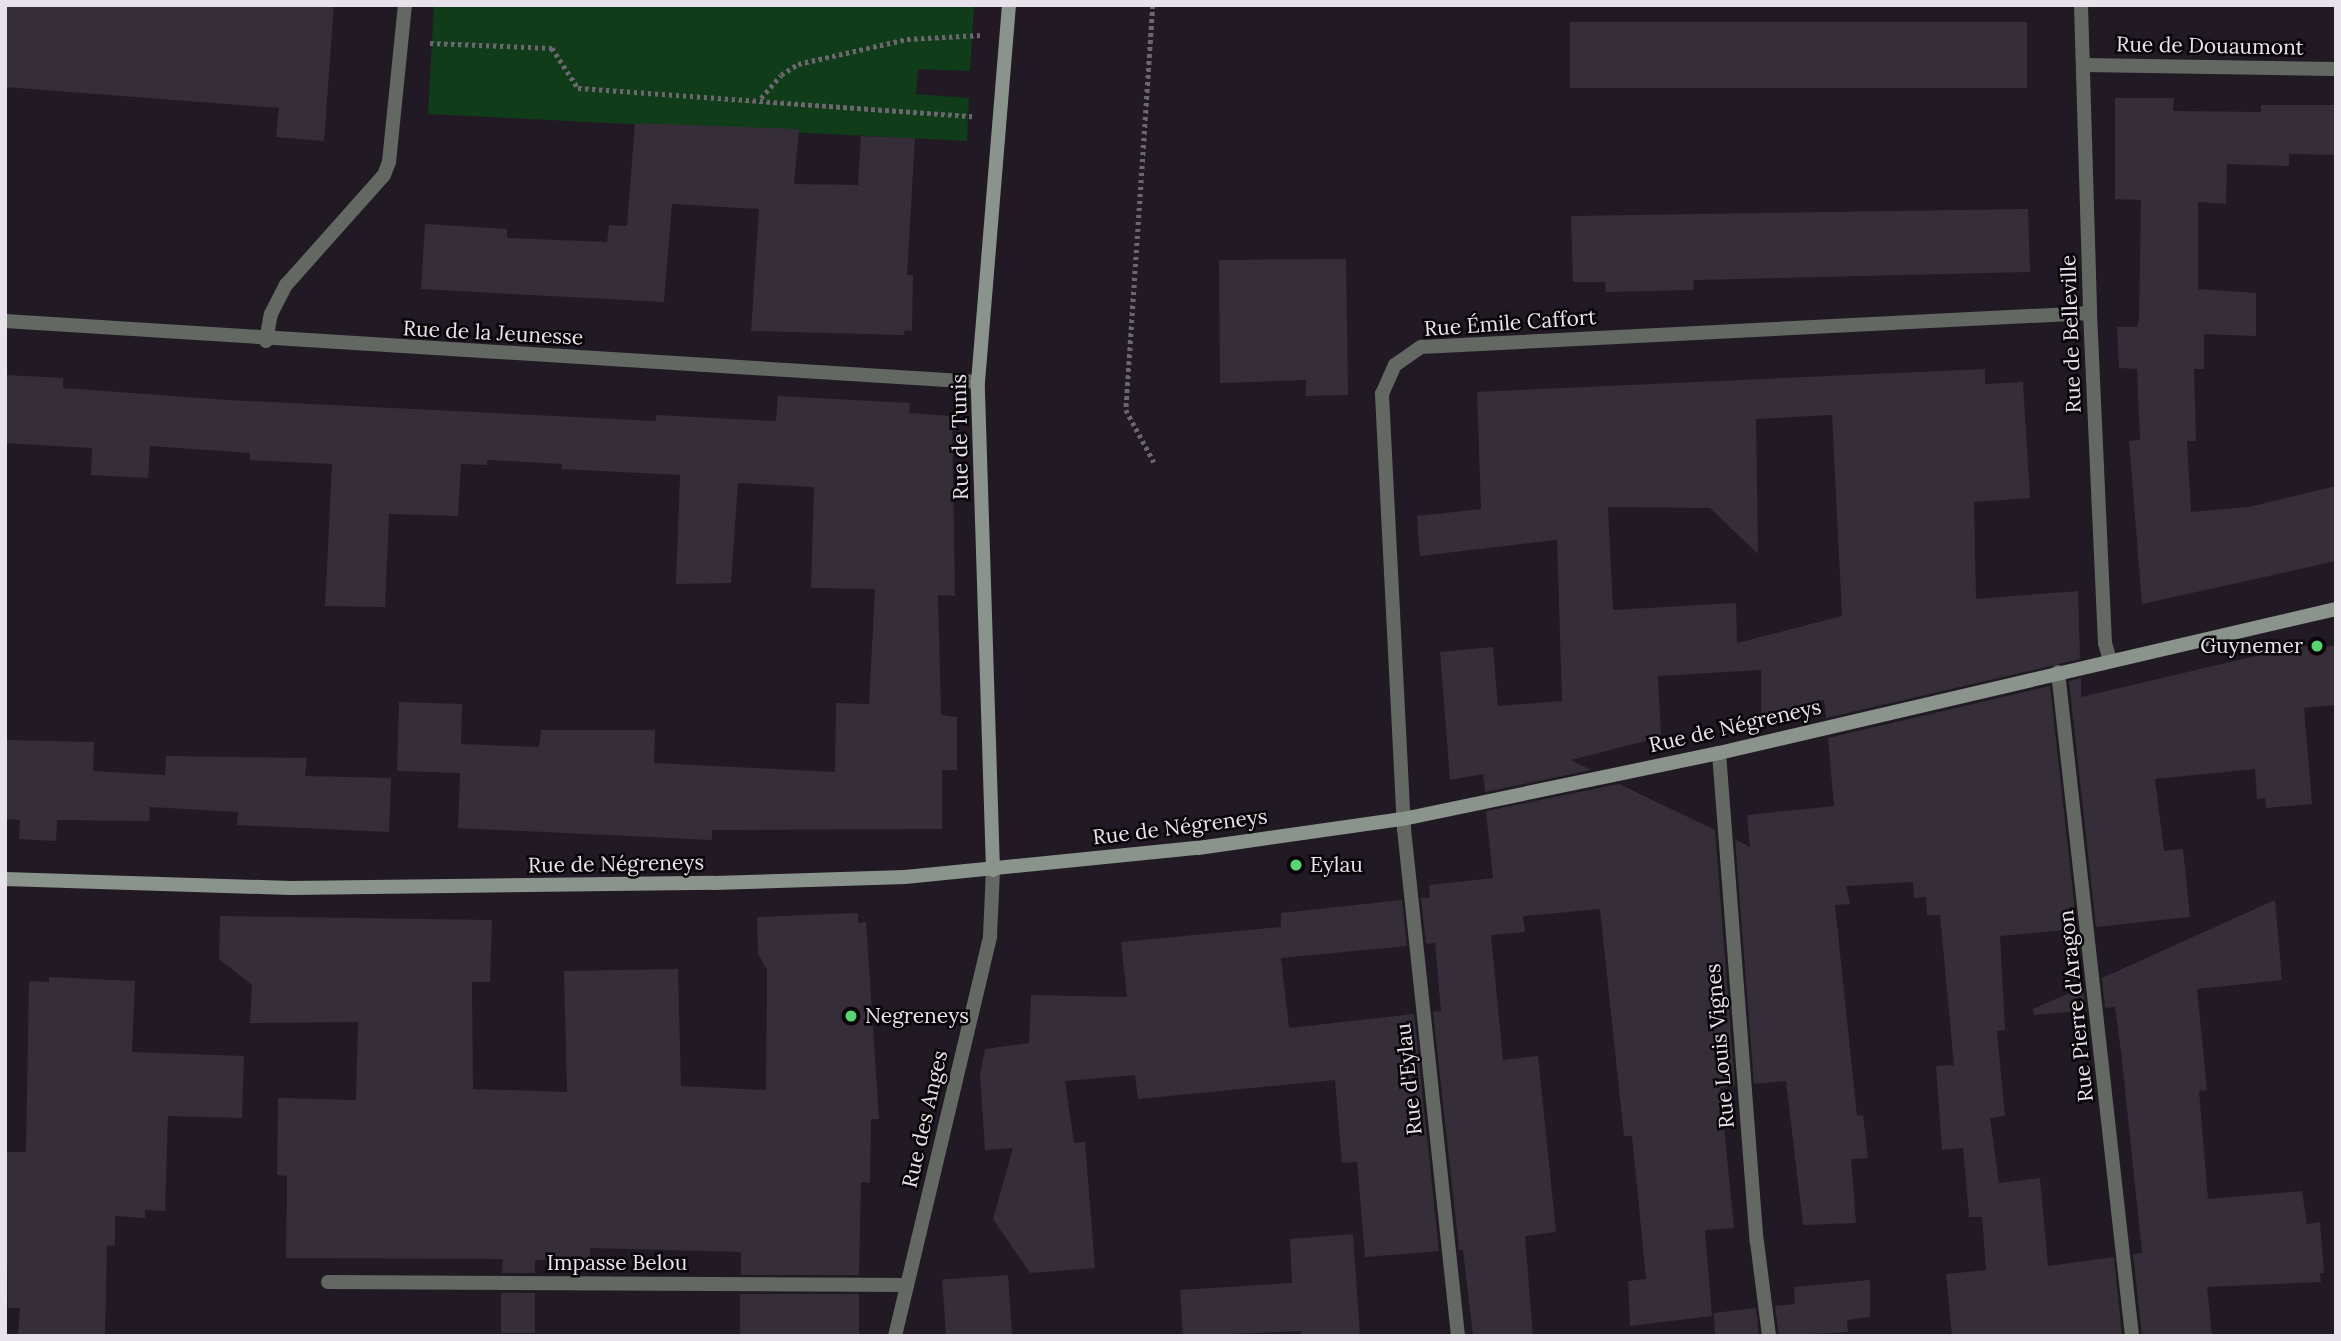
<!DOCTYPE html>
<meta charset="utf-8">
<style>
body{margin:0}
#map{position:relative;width:2341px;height:1341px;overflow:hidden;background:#211a24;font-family:Lora,serif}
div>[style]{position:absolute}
.green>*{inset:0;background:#103c1a}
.building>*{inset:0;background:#352d38;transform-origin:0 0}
.path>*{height:4.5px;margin-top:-2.25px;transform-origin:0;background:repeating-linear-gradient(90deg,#6c666f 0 3.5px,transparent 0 7px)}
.lane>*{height:14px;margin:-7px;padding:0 7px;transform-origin:7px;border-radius:7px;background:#636863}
.street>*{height:14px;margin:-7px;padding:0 7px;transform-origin:7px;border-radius:7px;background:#636863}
.secondary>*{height:14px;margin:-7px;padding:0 7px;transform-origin:7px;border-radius:7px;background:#8b948c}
.dots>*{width:19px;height:19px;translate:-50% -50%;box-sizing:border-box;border:4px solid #09060a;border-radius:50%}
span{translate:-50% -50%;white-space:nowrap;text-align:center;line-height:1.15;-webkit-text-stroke:5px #09060a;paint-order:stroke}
.street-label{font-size:21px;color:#e8e3ea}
.poi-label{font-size:21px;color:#e8e3ea}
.right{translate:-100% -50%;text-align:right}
.left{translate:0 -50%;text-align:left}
.frame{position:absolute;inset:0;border:7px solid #e8e3ea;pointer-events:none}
</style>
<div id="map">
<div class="green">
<div style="clip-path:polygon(434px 5px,974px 7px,970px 71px,918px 69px,916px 94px,969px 98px,967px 141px,428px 114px)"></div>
</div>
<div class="building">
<div style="clip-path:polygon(5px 5px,334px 5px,324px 141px,276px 137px,279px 108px,5px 87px)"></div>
<div style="left:1570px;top:22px;width:457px;height:66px"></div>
<div style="clip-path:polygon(2115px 98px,2174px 98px,2173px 111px,2261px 112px,2261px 105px,2336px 105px,2336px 155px,2289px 154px,2289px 166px,2227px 164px,2226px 204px,2198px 202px,2198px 289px,2256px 293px,2256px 336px,2204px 334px,2204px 369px,2194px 369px,2196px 441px,2187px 441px,2191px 512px,2249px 507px,2336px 486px,2336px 561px,2142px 604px,2129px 441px,2140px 440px,2137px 369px,2119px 368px,2117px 327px,2137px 327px,2139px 320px,2141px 200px,2115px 199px)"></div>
<div style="clip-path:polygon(635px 123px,799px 129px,794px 184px,858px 185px,861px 136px,915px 138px,907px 275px,913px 275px,912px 331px,905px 330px,904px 335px,751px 331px,759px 209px,672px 204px,664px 302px,421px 289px,425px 224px,507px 229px,507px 238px,607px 242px,609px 225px,627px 226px)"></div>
<div style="clip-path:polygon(2028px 209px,2030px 272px,1694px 280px,1693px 290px,1606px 292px,1605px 282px,1573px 282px,1571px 216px)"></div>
<div style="clip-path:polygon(1346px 259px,1348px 395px,1306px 396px,1306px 380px,1220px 383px,1219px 260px)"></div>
<div style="clip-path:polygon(evenodd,1985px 369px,1985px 384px,2023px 382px,2030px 498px,1974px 502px,1976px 599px,2078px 591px,2080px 659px,1826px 718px,1824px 700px,1761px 715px,1761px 670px,1658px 676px,1661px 737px,1571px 760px,1591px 770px,1485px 792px,1483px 774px,1450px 780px,1440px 652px,1493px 647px,1498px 706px,1562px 701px,1557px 540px,1420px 556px,1417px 516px,1481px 509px,1477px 392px,1985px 369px,1832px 415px,1842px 616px,1737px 643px,1736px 603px,1613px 610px,1608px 507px,1710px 508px,1758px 554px,1756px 419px,1832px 415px)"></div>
<div style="clip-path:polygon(5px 375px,63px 378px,63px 388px,227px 400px,656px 421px,656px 415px,776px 421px,778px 396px,910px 403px,909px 413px,952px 416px,955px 596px,938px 595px,941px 715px,957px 717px,957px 770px,942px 770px,942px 829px,712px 830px,712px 840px,458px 828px,460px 773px,397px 771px,399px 702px,462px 704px,461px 744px,539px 747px,541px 730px,655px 730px,654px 763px,835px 772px,836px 703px,869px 704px,875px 589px,811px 588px,814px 487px,738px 483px,731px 583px,676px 584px,680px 475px,562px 469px,562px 464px,487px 460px,487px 465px,461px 464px,458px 516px,389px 514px,385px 607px,325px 606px,332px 464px,250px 460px,250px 453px,150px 446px,148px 478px,91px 475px,92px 448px,5px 443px)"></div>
<div style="clip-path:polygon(2299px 646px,2336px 646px,2336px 705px,2304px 708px,2312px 804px,2266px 808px,2265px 798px,2257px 799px,2255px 769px,2155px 779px,2164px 851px,2183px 849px,2190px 917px,2096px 927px,2069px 681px,2081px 678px,2081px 697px)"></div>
<div style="clip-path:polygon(2050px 686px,2077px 929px,2000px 936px,2005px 1030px,1997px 1031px,2005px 1116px,1990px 1118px,1999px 1183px,2040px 1178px,2048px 1266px,2114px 1257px,2122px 1336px,1952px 1336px,1946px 1274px,1986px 1270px,1982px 1217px,1969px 1217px,1963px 1148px,1942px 1150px,1936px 1066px,1954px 1065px,1940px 915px,1927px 915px,1926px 897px,1914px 898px,1913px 882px,1846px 886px,1850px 904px,1835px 905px,1857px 1116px,1863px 1115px,1868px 1158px,1851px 1159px,1856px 1223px,1803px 1225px,1786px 1081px,1754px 1084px,1735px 839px,1750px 847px,1747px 815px,1834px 806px,1828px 738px)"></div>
<div style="clip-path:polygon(5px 740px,94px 742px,93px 771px,165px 775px,166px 756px,307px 758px,305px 776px,391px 778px,389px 832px,237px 825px,238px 812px,150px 807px,149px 821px,57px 820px,56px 841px,19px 839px,20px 820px,5px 819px)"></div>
<div style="clip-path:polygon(1619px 784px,1715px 830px,1735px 1086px,1720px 1088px,1734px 1228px,1705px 1230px,1712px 1316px,1630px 1326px,1628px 1281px,1646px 1279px,1632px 1136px,1624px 1136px,1600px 909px,1523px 916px,1525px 932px,1491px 935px,1503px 1060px,1538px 1056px,1556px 1232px,1525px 1236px,1533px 1336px,1473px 1336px,1463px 1250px,1459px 1250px,1433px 1012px,1441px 1011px,1435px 943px,1426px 944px,1421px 898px,1430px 898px,1429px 885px,1493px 878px,1486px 811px)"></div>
<div style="clip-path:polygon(1402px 900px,1407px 946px,1281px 958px,1289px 1028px,1414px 1014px,1439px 1251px,1365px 1257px,1357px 1162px,1342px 1163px,1335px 1080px,1138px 1099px,1135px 1075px,1065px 1081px,1074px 1143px,1085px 1142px,1095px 1268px,1030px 1273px,993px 1219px,1013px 1148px,985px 1150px,980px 1075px,985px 1049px,1029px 1043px,1031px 995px,1127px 997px,1121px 942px,1281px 927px,1281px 913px)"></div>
<div style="clip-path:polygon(2275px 900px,2282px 980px,2197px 989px,2207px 1090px,2199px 1091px,2208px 1199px,2302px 1191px,2307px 1224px,2320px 1222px,2324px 1273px,2320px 1273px,2321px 1282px,2207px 1287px,2212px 1336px,2142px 1336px,2133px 1254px,2142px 1253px,2122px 1060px,2115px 1007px,2105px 1008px,2102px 978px)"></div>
<div style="clip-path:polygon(858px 913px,858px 923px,866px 922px,879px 1119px,871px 1119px,870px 1183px,861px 1182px,859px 1275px,741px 1275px,741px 1252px,590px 1248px,590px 1259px,535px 1260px,535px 1273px,502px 1273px,503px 1259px,286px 1258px,287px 1176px,277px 1175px,278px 1098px,356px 1100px,358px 1022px,250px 1023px,252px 985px,219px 959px,220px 916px,492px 920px,490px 982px,472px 982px,473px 1089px,567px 1092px,564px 971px,678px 969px,681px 1086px,766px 1090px,767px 970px,758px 954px,757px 917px)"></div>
<div style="clip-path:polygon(49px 977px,135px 981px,132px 1052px,244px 1056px,242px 1118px,168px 1116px,165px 1211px,145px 1210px,145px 1218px,115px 1216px,115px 1245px,107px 1246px,105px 1336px,18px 1336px,20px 1308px,8px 1308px,5px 1152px,26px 1152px,29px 981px,49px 982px)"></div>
<div style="clip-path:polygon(2083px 987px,2086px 1010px,2034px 1015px,2033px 1009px)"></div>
<div style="clip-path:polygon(1353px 1234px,1360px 1336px,1302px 1336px,1301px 1331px,1183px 1336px,1180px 1290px,1292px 1283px,1290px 1239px)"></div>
<div style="left:1008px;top:1275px;width:61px;height:66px;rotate:86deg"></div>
<div style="clip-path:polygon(1870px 1280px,1870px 1317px,1847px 1320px,1848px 1332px,1779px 1336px,1775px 1306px,1795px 1304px,1794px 1287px)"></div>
<div style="left:501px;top:1293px;width:34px;height:40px"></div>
<div style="left:740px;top:1294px;width:119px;height:42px"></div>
<div style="clip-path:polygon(1756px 1308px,1759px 1336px,1715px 1336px,1714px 1313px)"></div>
</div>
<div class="path">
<div style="left:1153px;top:5px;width:406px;rotate:93.8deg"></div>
<div style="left:1126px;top:410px;width:59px;rotate:61.7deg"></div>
<div style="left:430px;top:43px;width:122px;rotate:2.3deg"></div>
<div style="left:552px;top:48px;width:48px;rotate:57deg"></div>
<div style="left:578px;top:88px;width:395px;rotate:4.1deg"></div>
<div style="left:761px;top:98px;width:30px;rotate:-49deg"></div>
<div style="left:781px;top:75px;width:20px;rotate:-33deg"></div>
<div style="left:798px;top:64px;width:112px;rotate:-12.9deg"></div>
<div style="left:907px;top:39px;width:73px;rotate:-3.1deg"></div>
</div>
<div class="lane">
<div style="left:328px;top:1282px;width:579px;rotate:0.3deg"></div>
</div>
<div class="street">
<div style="left:2081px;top:5px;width:308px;rotate:88.3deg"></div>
<div style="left:2090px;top:313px;width:330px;rotate:87.4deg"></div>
<div style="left:2105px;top:643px;width:18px;rotate:74deg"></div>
<div style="left:2084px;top:65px;width:252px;rotate:0.9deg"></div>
<div style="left:5px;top:321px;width:975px;rotate:3.59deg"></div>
<div style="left:266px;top:341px;width:27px;rotate:-80deg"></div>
<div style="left:271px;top:314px;width:33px;rotate:-63deg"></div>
<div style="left:286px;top:285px;width:147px;rotate:-48.3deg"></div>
<div style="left:384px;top:175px;width:14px;rotate:-69deg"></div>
<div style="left:389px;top:162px;width:158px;rotate:-84.2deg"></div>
<div style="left:2058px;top:672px;width:668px;rotate:83.64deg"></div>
<div style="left:1719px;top:753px;width:490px;rotate:85.6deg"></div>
<div style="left:1757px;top:1242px;width:95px;rotate:82.7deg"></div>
<div style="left:895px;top:1336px;width:411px;rotate:-76.6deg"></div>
<div style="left:990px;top:936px;width:66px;rotate:-87.4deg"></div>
<div style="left:1458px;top:1336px;width:510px;rotate:-96.08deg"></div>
<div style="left:1404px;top:829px;width:436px;rotate:-92.9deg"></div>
<div style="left:1382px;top:394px;width:32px;rotate:-66deg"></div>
<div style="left:1395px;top:365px;width:32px;rotate:-35deg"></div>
<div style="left:1421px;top:347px;width:670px;rotate:-2.91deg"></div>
</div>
<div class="secondary">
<div style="left:993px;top:870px;width:488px;rotate:-91.8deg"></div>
<div style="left:978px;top:382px;width:378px;rotate:-85.3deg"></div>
<div style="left:5px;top:879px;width:286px;rotate:1.8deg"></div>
<div style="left:291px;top:888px;width:423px;rotate:-0.7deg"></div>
<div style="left:714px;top:883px;width:191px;rotate:-1.8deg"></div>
<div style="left:905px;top:877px;width:294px;rotate:-5.7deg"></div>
<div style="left:1198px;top:848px;width:207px;rotate:-8.1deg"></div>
<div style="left:1403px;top:819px;width:323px;rotate:-11.8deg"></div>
<div style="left:1719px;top:753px;width:634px;rotate:-13.14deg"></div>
</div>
<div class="dots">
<div style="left:2317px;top:646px;background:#55d672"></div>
<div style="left:1296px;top:865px;background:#55d672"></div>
<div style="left:851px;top:1016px;background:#55d672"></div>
</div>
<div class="street-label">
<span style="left:2210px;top:46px;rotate:1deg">Rue de Douaumont</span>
<span style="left:1510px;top:323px;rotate:-4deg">Rue Émile Caffort</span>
<span style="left:493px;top:333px;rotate:3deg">Rue de la Jeunesse</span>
<span style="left:2071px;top:334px;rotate:-92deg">Rue de Belleville</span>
<span style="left:960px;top:437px;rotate:-91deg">Rue de Tunis</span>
<span style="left:1735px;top:726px;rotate:-13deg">Rue de Négreneys</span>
<span style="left:1180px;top:827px;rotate:-7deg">Rue de Négreneys</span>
<span style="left:616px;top:864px;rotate:-1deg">Rue de Négreneys</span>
<span style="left:2076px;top:1006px;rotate:-96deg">Rue Pierre d'Aragon</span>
<span style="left:1720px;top:1046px;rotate:-95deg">Rue Louis Vignes</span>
<span style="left:1409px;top:1079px;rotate:-96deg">Rue d'Eylau</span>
<span style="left:925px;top:1119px;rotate:-77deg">Rue des Anges</span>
<span style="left:617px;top:1263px">Impasse Belou</span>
</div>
<div class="poi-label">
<span class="right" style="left:2303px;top:646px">Guynemer</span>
<span class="left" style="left:1310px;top:865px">Eylau</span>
<span class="left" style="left:865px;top:1016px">Negreneys</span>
</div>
<div class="frame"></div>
</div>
